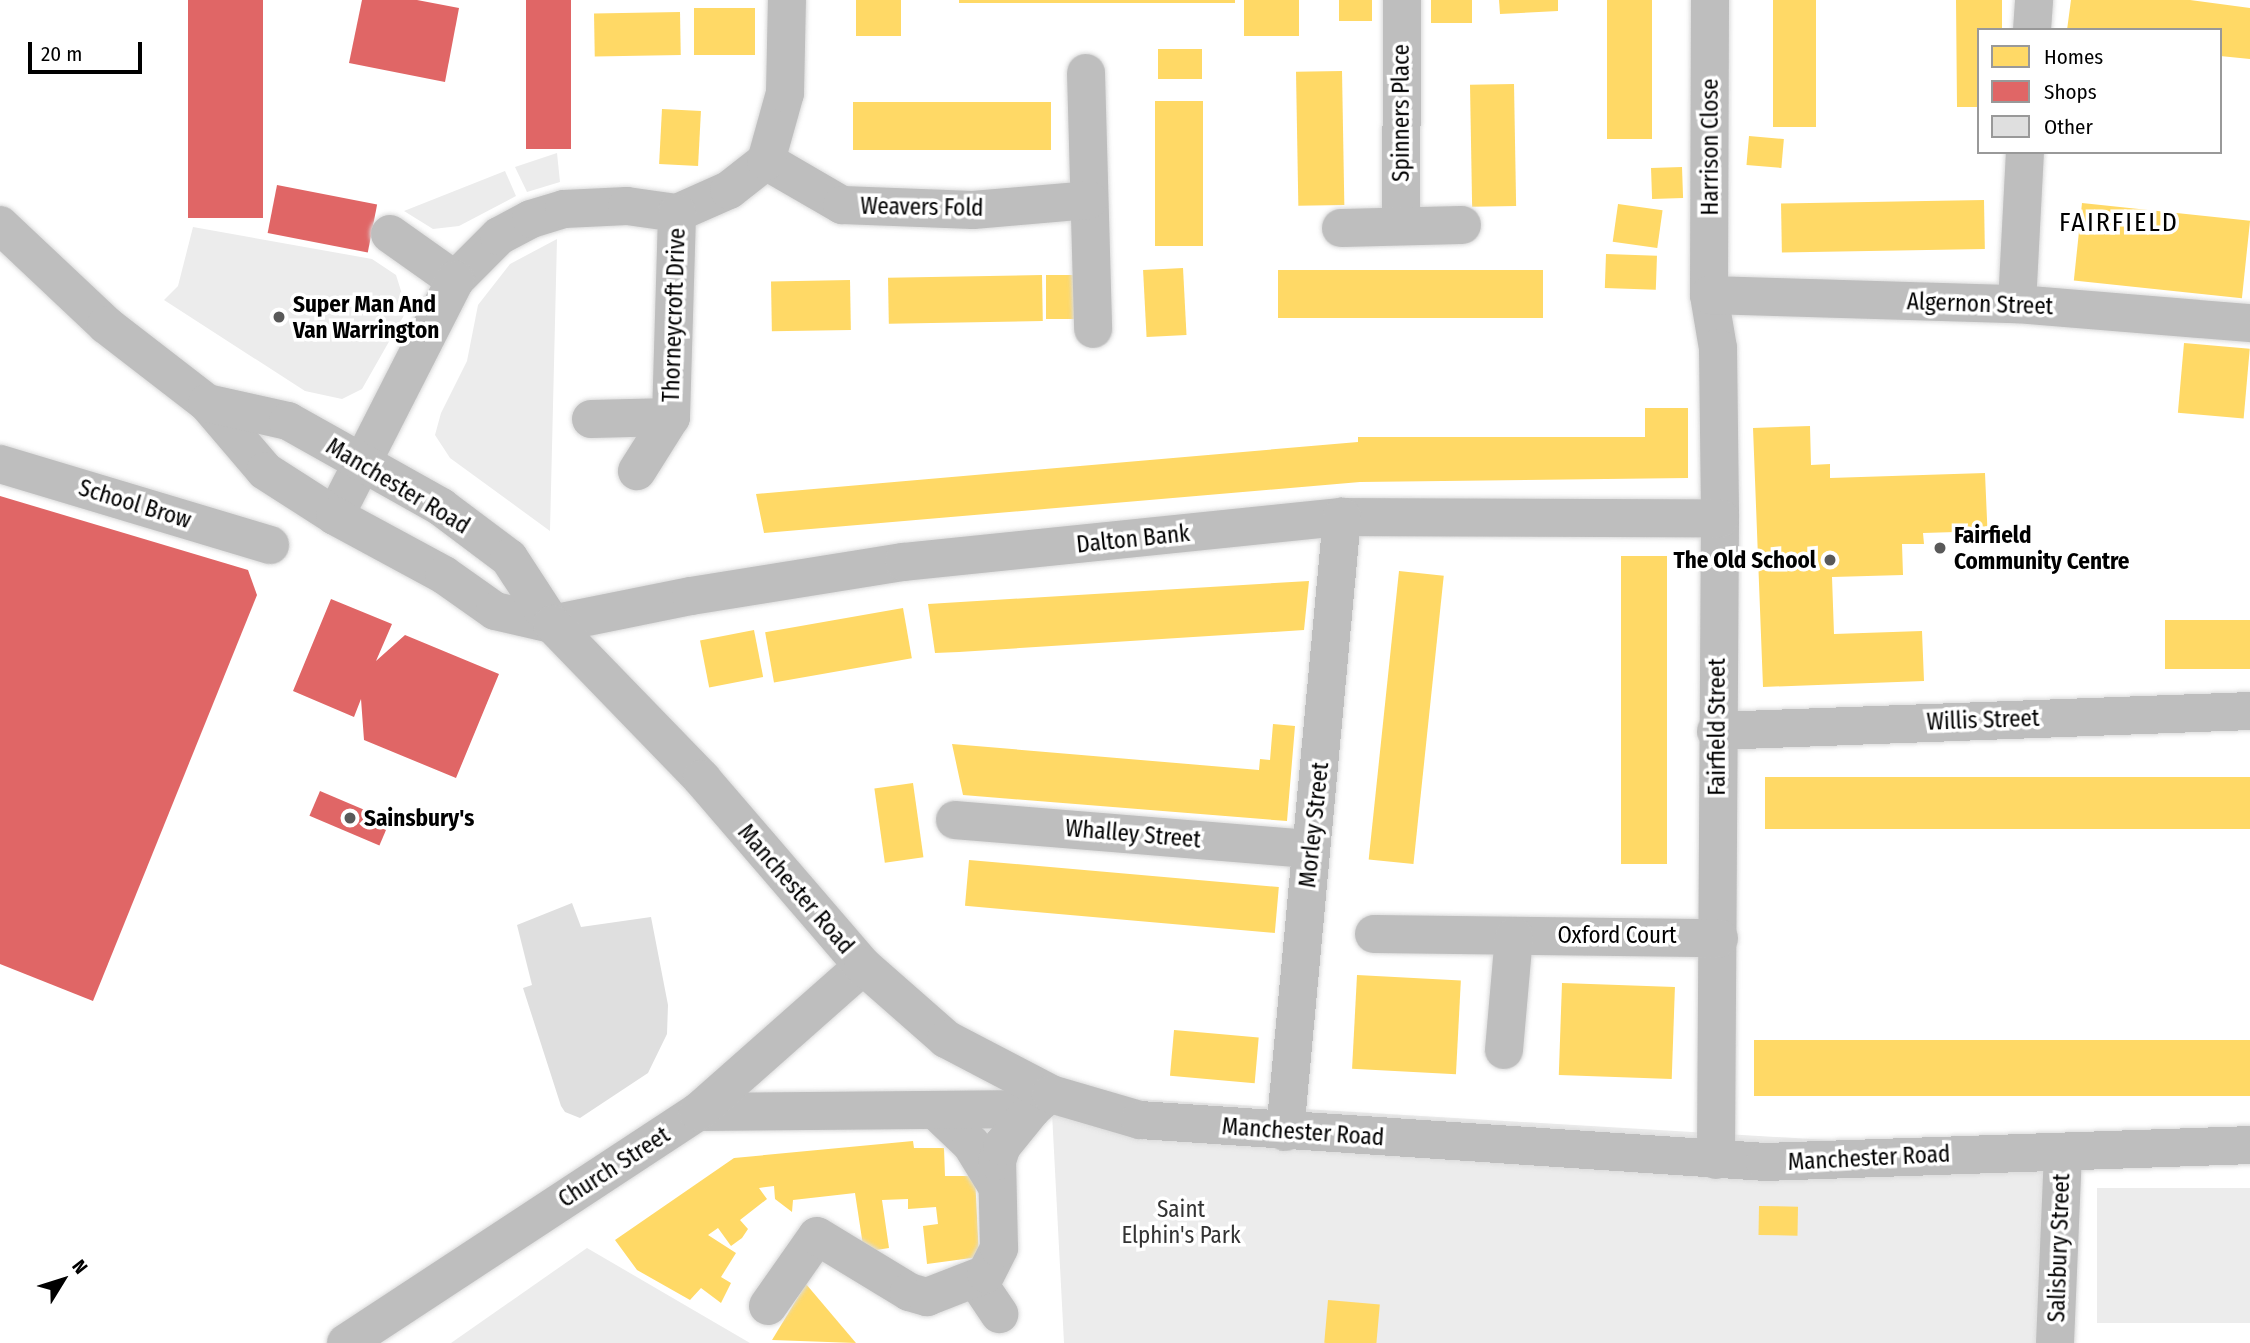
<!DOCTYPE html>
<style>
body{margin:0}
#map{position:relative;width:2250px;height:1343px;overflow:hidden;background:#fff;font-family:"Fira Sans Condensed",sans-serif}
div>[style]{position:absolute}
.green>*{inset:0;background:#ececec;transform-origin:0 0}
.homes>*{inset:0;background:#ffd966;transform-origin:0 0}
.shops>*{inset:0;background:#e06666;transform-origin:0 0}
.building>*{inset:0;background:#dfdfdf}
.roads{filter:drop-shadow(0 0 2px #dbdbdb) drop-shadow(0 0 2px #dbdbdb)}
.minor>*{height:38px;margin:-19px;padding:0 19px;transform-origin:19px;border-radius:19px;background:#bebebe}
.major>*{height:38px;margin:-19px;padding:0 19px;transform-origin:19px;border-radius:19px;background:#bebebe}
.dots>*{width:19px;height:19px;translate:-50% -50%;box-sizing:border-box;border:4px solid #fff;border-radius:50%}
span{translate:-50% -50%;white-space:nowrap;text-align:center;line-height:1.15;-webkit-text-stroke:7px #fff;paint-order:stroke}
.street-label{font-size:23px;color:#000}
.poi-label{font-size:23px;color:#000;font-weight:700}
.left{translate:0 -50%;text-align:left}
.right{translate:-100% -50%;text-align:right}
.park-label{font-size:23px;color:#333}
.quarter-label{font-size:26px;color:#000;letter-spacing:2px}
.legend{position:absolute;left:1977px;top:28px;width:245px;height:126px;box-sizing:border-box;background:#fff;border:2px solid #999;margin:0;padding:9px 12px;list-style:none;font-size:21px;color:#000}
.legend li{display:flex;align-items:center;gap:14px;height:35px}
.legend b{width:35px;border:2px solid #999}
.north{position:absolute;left:28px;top:1245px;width:70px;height:70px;-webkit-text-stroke:5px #fff;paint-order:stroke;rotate:52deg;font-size:19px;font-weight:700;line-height:28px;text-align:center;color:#000}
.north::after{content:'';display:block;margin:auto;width:24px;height:32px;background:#000;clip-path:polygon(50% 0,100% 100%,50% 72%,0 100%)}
.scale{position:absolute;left:28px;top:42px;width:114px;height:32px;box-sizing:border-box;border:4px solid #000;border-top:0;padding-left:9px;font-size:21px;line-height:24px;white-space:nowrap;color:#000;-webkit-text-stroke:5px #fff;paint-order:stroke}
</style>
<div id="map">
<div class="green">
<div style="clip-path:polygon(557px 153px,560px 182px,527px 192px,515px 167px)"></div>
<div style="clip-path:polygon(505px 171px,516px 196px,459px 226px,433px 229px,404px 211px)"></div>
<div style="clip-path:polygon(193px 227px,372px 259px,396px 275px,407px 310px,362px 389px,342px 399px,305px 391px,164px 300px,178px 286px)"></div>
<div style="clip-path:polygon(557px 239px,550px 531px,450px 458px,435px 435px,441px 413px,467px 361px,478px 305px,510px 264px)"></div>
<div style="clip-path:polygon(1051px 1094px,2063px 1154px,2054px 1343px,1064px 1343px)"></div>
<div style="left:2250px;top:1188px;width:135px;height:153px;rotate:90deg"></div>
<div style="clip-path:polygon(587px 1248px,750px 1343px,451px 1343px)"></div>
</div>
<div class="homes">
<div style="left:856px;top:0;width:45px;height:36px"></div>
<div style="left:959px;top:0;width:276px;height:3px"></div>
<div style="left:1244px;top:0;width:55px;height:36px"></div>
<div style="left:1339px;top:0;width:33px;height:21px"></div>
<div style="left:1431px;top:0;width:41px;height:23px"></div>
<div style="clip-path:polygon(1499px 0,1558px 0,1558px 11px,1500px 14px)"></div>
<div style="left:1607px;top:0;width:45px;height:139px"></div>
<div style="left:1773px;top:0;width:43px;height:127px"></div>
<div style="clip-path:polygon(1956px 0,2002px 0,2002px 30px,1979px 30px,1979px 107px,1957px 107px)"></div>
<div style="clip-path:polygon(2071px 0,2190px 0,2250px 8px,2250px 59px,2220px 56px,2220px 30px,2067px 30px)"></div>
<div style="left:694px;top:8px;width:61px;height:47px"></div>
<div style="left:680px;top:12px;width:43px;height:86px;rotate:89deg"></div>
<div style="left:1158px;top:49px;width:44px;height:30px"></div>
<div style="left:1342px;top:71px;width:134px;height:46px;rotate:89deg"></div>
<div style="left:1514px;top:84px;width:122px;height:44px;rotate:89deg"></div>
<div style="left:1155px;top:101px;width:48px;height:145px"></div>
<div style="left:1051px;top:102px;width:48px;height:198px;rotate:90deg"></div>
<div style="left:662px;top:109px;width:39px;height:55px;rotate:3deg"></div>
<div style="left:1749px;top:136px;width:35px;height:29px;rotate:5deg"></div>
<div style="left:1682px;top:167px;width:31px;height:31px;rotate:88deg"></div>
<div style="left:1984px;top:200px;width:49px;height:203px;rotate:89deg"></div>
<div style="left:2082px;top:203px;width:169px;height:78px;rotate:6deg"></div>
<div style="left:1618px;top:204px;width:45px;height:38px;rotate:8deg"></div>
<div style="left:1606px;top:254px;width:51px;height:34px;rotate:2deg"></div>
<div style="left:1183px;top:268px;width:67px;height:40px;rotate:87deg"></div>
<div style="left:1278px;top:270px;width:265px;height:48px"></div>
<div style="left:1042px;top:275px;width:46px;height:154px;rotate:89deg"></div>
<div style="left:1046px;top:275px;width:41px;height:44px"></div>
<div style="left:850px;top:280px;width:50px;height:79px;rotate:89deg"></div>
<div style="left:2184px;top:343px;width:66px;height:70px;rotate:5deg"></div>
<div style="clip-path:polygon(1645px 408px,1688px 408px,1688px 478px,1360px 482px,764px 533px,756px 494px,1358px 442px,1358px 437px,1645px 437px)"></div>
<div style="clip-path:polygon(1810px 426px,1811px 465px,1830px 464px,1830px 478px,1985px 473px,1988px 543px,1957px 544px,1956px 532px,1923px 533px,1924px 544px,1902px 544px,1903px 575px,1832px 577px,1834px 634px,1922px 631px,1924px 681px,1763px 687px,1753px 428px)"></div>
<div style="left:1667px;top:556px;width:308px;height:46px;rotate:90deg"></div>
<div style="left:1399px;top:571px;width:45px;height:290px;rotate:6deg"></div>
<div style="clip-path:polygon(1309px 581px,1304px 630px,959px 652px,935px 653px,928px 604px)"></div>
<div style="left:903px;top:608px;width:51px;height:140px;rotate:80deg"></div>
<div style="left:2250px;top:620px;width:49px;height:85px;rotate:90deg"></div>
<div style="left:754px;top:630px;width:48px;height:55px;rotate:79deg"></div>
<div style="clip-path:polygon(1273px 724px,1295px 726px,1287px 821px,963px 795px,952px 744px,1259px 770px,1260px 759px,1270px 760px)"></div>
<div style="left:2250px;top:777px;width:52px;height:485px;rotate:90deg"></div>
<div style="left:913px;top:783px;width:75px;height:39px;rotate:82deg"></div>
<div style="left:969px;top:860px;width:311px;height:46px;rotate:5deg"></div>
<div style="left:1357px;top:975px;width:104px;height:94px;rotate:3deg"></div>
<div style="left:1562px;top:983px;width:113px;height:92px;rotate:2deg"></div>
<div style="left:1174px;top:1030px;width:85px;height:46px;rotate:5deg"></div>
<div style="left:2250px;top:1040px;width:56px;height:496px;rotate:90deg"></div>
<div style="clip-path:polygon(913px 1141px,914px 1148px,944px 1148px,945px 1176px,975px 1176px,979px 1257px,927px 1264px,923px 1226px,938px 1224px,936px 1207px,908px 1209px,908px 1199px,882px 1200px,889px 1248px,864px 1252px,855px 1193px,793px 1200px,792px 1212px,775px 1199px,774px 1186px,759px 1188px,767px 1199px,740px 1220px,748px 1229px,742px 1238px,731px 1246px,718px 1228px,708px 1235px,736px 1253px,721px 1277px,731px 1283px,721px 1303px,701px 1288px,690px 1300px,637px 1270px,615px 1240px,734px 1158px)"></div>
<div style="left:1759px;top:1206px;width:39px;height:29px;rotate:1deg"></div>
<div style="clip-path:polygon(806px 1284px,856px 1343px,772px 1340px)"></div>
<div style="left:1328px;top:1300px;width:52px;height:43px;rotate:5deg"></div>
</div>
<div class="shops">
<div style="left:188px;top:0;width:75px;height:218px"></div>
<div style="clip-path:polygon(362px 0,417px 0,459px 8px,445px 82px,349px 63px)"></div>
<div style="left:526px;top:0;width:45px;height:149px"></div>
<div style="left:277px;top:185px;width:102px;height:49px;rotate:11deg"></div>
<div style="clip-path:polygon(0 496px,248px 570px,257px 595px,93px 1001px,0 964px)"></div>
<div style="clip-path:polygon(331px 599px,392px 624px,376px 661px,405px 635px,499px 674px,456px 778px,364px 740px,361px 699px,354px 717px,293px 691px)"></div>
<div style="left:320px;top:791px;width:76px;height:27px;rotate:23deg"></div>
</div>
<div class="building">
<div style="clip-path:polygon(572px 903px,581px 927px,651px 917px,668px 1005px,667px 1034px,648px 1073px,580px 1118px,565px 1112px,561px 1106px,523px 988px,532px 985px,517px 925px)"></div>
</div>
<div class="roads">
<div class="minor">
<div style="left:1710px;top:0;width:295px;rotate:90.2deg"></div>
<div style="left:1709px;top:295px;width:54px;rotate:80.4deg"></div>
<div style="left:1718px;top:348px;width:170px;rotate:89.3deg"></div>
<div style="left:1720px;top:518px;width:642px;rotate:90.36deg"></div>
<div style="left:2032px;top:30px;width:30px;rotate:-86deg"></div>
<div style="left:1086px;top:73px;width:256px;rotate:88.4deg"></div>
<div style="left:766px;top:161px;width:88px;rotate:30.1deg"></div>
<div style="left:842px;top:205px;width:131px;rotate:2.2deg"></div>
<div style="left:973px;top:210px;width:116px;rotate:-4.9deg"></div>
<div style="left:1401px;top:226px;width:226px;rotate:-89.7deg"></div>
<div style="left:1341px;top:228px;width:121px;rotate:-1.4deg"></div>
<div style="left:390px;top:234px;width:80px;rotate:35.3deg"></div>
<div style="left:455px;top:280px;width:62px;rotate:-45deg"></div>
<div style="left:499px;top:236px;width:36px;rotate:-28deg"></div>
<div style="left:531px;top:219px;width:34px;rotate:-17deg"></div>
<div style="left:564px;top:209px;width:63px;rotate:-2.7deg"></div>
<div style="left:627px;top:206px;width:50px;rotate:8deg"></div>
<div style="left:677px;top:213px;width:57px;rotate:-23.9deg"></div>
<div style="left:729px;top:190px;width:47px;rotate:-38.1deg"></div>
<div style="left:766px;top:161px;width:71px;rotate:-74.4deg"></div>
<div style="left:785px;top:93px;width:93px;rotate:-88.8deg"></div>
<div style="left:1709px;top:295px;width:308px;rotate:1.7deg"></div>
<div style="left:2017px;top:304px;width:234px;rotate:4.7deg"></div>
<div style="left:2017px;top:304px;width:152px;rotate:-87deg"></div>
<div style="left:671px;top:417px;width:204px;rotate:-88.3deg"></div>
<div style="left:591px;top:419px;width:80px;rotate:-1.4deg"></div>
<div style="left:671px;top:417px;width:64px;rotate:122.2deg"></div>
<div style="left:0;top:464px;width:282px;rotate:16.7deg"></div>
<div style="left:335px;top:516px;width:265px;rotate:-63deg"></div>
<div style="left:552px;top:624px;width:142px;rotate:-11.4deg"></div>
<div style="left:691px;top:596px;width:216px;rotate:-9.1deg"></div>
<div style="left:904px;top:562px;width:440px;rotate:-5.9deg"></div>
<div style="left:1342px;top:517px;width:378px;rotate:0.2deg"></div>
<div style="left:1716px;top:731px;width:534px;rotate:-2.14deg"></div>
<div style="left:955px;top:820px;width:357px;rotate:4.7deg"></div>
<div style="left:1374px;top:934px;width:345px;rotate:0.7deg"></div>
<div style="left:1504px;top:1050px;width:114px;rotate:-85deg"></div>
<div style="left:935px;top:1110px;width:50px;rotate:43.4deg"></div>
<div style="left:971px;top:1144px;width:46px;rotate:58.4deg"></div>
<div style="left:698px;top:1112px;width:334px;rotate:-0.5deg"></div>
<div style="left:1032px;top:1109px;width:15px;rotate:-42deg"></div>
<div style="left:1285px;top:1132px;width:618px;rotate:-84.7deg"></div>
<div style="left:977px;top:1281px;width:40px;rotate:56deg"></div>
<div style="left:768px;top:1306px;width:85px;rotate:-55deg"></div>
<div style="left:817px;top:1236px;width:108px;rotate:31.3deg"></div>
<div style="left:909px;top:1292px;width:19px;rotate:16deg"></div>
<div style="left:927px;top:1297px;width:63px;rotate:-21.3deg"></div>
<div style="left:986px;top:1274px;width:29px;rotate:-63deg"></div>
<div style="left:999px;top:1248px;width:87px;rotate:-91.3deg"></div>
<div style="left:997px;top:1161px;width:16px;rotate:-72deg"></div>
<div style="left:1002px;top:1146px;width:48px;rotate:-51deg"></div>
<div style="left:346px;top:1343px;width:421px;rotate:-33.3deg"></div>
<div style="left:698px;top:1112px;width:220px;rotate:-41.5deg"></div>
<div style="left:2055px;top:1343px;width:189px;rotate:-87.6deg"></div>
</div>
<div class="major">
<div style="left:0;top:225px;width:146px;rotate:43.3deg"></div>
<div style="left:106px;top:325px;width:128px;rotate:37.7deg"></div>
<div style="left:207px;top:403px;width:89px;rotate:49.5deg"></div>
<div style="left:265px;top:471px;width:83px;rotate:32.7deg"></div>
<div style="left:335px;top:516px;width:124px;rotate:28.4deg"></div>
<div style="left:444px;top:575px;width:62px;rotate:35.2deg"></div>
<div style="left:495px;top:611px;width:58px;rotate:12.8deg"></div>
<div style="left:207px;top:403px;width:83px;rotate:12.5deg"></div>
<div style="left:288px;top:421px;width:176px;rotate:29.3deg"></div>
<div style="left:441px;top:507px;width:85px;rotate:36.9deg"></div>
<div style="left:509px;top:558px;width:79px;rotate:56.9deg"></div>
<div style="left:552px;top:624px;width:216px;rotate:45.9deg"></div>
<div style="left:702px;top:779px;width:247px;rotate:49.3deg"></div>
<div style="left:863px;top:966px;width:111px;rotate:41.3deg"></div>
<div style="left:946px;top:1039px;width:119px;rotate:27.6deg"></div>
<div style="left:1051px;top:1094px;width:93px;rotate:16.3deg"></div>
<div style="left:1140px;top:1120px;width:626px;rotate:3.84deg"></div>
<div style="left:1765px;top:1162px;width:485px;rotate:-2deg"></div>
</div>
</div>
<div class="dots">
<div style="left:279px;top:317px;background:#595959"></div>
<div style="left:1940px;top:548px;background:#595959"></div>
<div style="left:1830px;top:560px;background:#595959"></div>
<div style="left:350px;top:818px;background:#595959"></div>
</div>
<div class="street-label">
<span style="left:1401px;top:113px;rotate:-90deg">Spinners Place</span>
<span style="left:1710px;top:147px;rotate:-90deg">Harrison Close</span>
<span style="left:922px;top:207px;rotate:1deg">Weavers Fold</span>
<span style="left:1980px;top:304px;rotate:2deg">Algernon Street</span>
<span style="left:674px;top:315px;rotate:-88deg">Thorneycroft Drive</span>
<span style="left:398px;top:486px;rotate:31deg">Manchester Road</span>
<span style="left:135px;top:504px;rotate:17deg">School Brow</span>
<span style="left:1133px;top:539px;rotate:-6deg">Dalton Bank</span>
<span style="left:1983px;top:720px;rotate:-2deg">Willis Street</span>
<span style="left:1717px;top:727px;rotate:-90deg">Fairfield Street</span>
<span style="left:1314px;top:825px;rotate:-84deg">Morley Street</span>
<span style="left:1133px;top:834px;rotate:5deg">Whalley Street</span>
<span style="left:796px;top:889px;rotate:49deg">Manchester Road</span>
<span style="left:1617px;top:935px">Oxford Court</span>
<span style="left:1303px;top:1132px;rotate:4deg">Manchester Road</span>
<span style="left:1869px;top:1158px;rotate:-3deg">Manchester Road</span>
<span style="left:614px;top:1167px;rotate:-33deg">Church Street</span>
<span style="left:2059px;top:1248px;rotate:-88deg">Salisbury Street</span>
</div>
<div class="poi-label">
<span class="left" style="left:293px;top:317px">Super Man And<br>Van Warrington</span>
<span class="left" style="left:1954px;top:548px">Fairfield<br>Community Centre</span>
<span class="right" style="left:1816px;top:560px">The Old School</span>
<span class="left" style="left:364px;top:818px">Sainsbury's</span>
</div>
<div class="park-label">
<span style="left:1181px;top:1222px">Saint<br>Elphin's Park</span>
</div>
<div class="quarter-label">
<span style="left:2119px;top:223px">FAIRFIELD</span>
</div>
<ul class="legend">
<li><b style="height:19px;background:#ffd966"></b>Homes</li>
<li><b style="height:19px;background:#e06666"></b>Shops</li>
<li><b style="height:19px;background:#dfdfdf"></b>Other</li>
</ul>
<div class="north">N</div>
<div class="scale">20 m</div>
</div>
